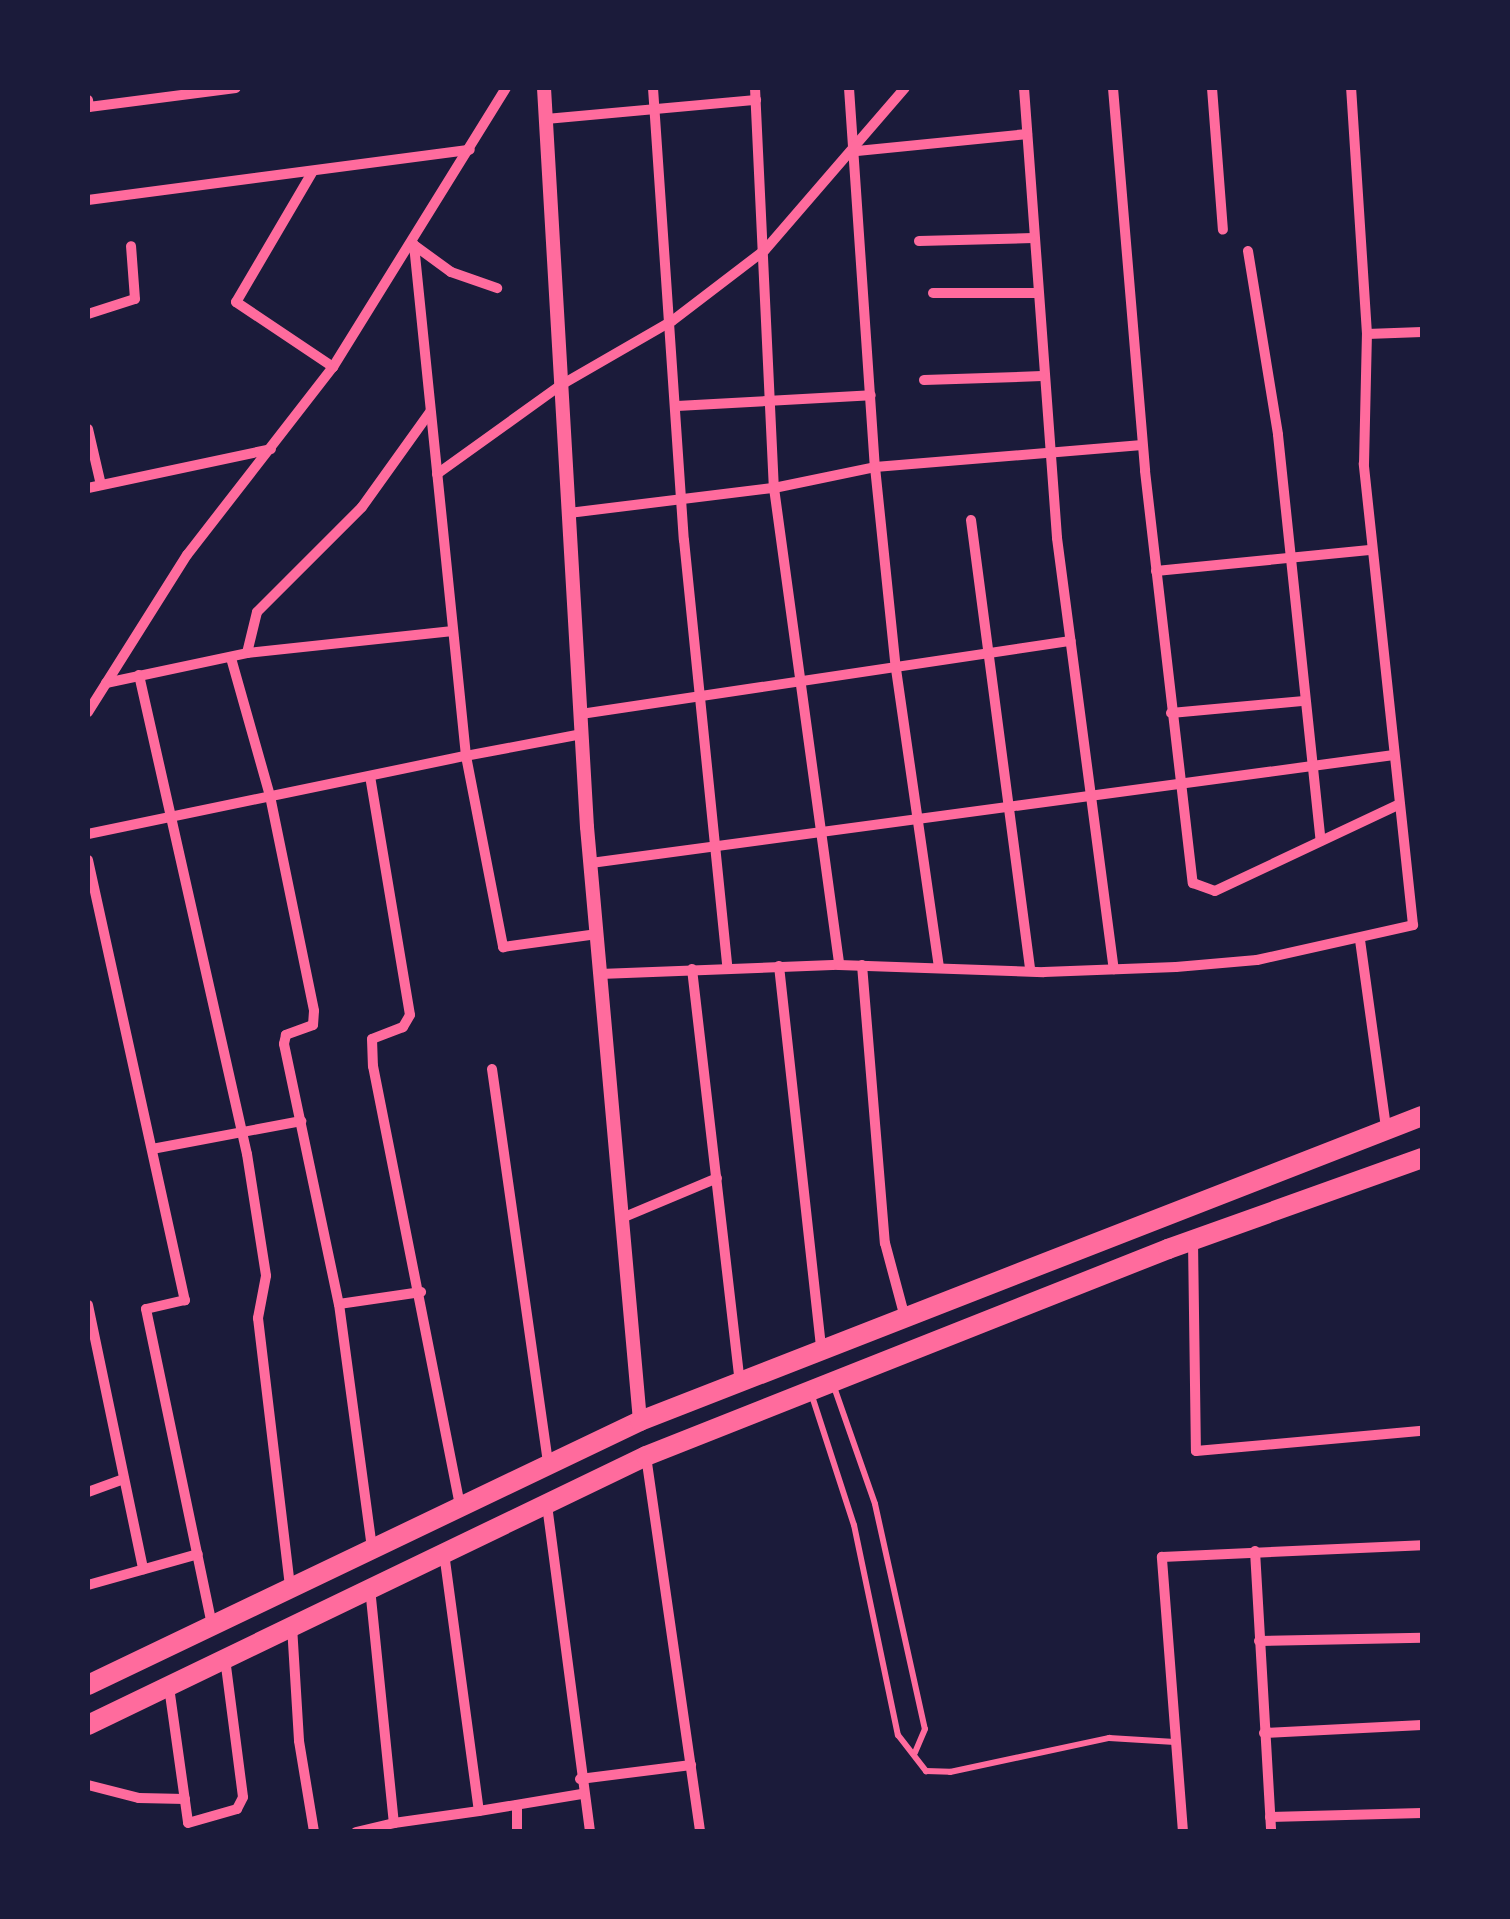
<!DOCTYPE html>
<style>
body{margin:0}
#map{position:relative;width:1510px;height:1919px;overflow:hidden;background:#1b1b3a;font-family:Ubuntu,sans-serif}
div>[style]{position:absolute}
.service>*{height:6px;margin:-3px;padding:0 3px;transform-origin:3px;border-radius:3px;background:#ff6b9d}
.minor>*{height:10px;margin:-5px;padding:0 5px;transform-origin:5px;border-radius:5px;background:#ff6b9d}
.tertiary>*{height:14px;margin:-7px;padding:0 7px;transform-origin:7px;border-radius:7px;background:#ff6b9d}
.trunk>*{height:20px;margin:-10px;padding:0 10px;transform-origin:10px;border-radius:10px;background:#ff6b9d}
span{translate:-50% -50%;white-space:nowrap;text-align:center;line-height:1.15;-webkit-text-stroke:10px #1b1b3a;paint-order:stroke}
.frame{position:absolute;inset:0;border:90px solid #1b1b3a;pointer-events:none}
</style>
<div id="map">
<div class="service">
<div style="left:833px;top:1384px;width:127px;rotate:70.7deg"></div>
<div style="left:875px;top:1504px;width:230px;rotate:77.5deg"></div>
<div style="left:925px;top:1729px;width:26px;rotate:113deg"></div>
<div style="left:812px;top:1396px;width:136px;rotate:72deg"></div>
<div style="left:854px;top:1525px;width:215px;rotate:78.2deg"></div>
<div style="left:898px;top:1735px;width:46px;rotate:52.1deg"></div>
<div style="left:926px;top:1771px;width:24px;rotate:2deg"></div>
<div style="left:950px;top:1772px;width:163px;rotate:-12.1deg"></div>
<div style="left:1109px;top:1738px;width:66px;rotate:3.5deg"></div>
</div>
<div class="minor">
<div style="left:653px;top:88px;width:453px;rotate:86.1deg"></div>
<div style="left:684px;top:540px;width:429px;rotate:84.2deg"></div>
<div style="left:755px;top:88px;width:400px;rotate:87.3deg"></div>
<div style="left:774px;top:488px;width:481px;rotate:82.2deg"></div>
<div style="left:849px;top:88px;width:380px;rotate:86.1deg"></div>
<div style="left:875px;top:467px;width:203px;rotate:84.1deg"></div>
<div style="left:896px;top:669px;width:301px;rotate:81.8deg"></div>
<div style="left:1024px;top:88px;width:451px;rotate:85.8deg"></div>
<div style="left:1057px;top:538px;width:435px;rotate:82.5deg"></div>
<div style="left:1113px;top:88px;width:384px;rotate:85.2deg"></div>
<div style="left:1145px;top:471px;width:415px;rotate:83.4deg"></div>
<div style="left:1193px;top:883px;width:23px;rotate:20deg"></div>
<div style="left:1215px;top:891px;width:204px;rotate:-25.2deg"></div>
<div style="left:1212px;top:88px;width:142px;rotate:85.6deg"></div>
<div style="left:88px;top:100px;width:7px;rotate:82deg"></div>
<div style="left:89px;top:107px;width:148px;rotate:-7.4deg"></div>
<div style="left:546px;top:119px;width:211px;rotate:-5.2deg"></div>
<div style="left:857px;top:151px;width:171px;rotate:-5.7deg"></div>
<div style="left:313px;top:171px;width:152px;rotate:120.4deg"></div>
<div style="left:236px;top:302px;width:117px;rotate:33.8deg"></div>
<div style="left:88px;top:200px;width:385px;rotate:-7.5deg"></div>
<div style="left:919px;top:241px;width:114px;rotate:-1.5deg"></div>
<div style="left:414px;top:245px;width:46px;rotate:36.1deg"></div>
<div style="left:451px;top:272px;width:49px;rotate:19.2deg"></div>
<div style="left:1248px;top:251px;width:186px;rotate:80.7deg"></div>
<div style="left:1278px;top:435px;width:408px;rotate:84deg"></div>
<div style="left:933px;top:293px;width:103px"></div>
<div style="left:88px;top:314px;width:49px;rotate:-17.7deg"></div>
<div style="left:135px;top:299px;width:53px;rotate:-94.3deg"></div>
<div style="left:1367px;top:334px;width:55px;rotate:-2.1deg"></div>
<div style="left:924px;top:380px;width:118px;rotate:-1.9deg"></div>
<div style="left:677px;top:406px;width:194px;rotate:-3.2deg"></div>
<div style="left:88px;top:429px;width:57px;rotate:76.9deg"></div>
<div style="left:437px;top:474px;width:153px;rotate:-35.7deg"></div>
<div style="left:561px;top:385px;width:128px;rotate:-30deg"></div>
<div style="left:672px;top:321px;width:117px;rotate:-37.4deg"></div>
<div style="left:765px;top:250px;width:214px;rotate:-49.2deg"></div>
<div style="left:88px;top:488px;width:187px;rotate:-12deg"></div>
<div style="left:569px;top:513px;width:207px;rotate:-7deg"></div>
<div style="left:774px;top:488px;width:103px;rotate:-11.7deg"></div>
<div style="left:875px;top:467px;width:268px;rotate:-4.7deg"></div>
<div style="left:971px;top:520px;width:455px;rotate:82.5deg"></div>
<div style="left:1156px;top:571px;width:217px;rotate:-5.6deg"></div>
<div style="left:247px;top:653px;width:42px;rotate:-76.3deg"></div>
<div style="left:257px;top:612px;width:148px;rotate:-45deg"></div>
<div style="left:362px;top:507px;width:117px;rotate:-54.4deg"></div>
<div style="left:231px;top:658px;width:143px;rotate:74.2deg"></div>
<div style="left:270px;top:796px;width:219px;rotate:78.4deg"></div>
<div style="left:314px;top:1011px;width:14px;rotate:94deg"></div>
<div style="left:313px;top:1025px;width:29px;rotate:160deg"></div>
<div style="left:286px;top:1035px;width:9px;rotate:103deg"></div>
<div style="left:284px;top:1044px;width:266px;rotate:78.1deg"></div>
<div style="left:139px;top:675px;width:491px;rotate:77.3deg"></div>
<div style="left:247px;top:1154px;width:123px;rotate:81.1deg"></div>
<div style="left:266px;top:1276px;width:43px;rotate:100.8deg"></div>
<div style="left:258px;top:1318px;width:271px;rotate:83.2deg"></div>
<div style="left:106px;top:683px;width:144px;rotate:-12deg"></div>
<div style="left:247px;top:653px;width:207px;rotate:-6.1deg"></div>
<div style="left:88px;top:712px;width:186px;rotate:-57.8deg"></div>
<div style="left:187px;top:555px;width:238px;rotate:-52.2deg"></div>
<div style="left:333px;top:367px;width:328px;rotate:-58.2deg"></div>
<div style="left:1171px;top:713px;width:134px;rotate:-5.2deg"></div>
<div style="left:581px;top:714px;width:495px;rotate:-8.5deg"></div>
<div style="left:582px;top:734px;width:118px;rotate:169.3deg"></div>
<div style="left:466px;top:756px;width:195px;rotate:79deg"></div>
<div style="left:503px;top:947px;width:95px;rotate:-7.9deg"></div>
<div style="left:370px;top:776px;width:242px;rotate:80.5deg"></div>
<div style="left:410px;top:1015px;width:14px;rotate:120deg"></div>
<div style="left:403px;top:1027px;width:33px;rotate:159deg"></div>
<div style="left:372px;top:1039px;width:27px;rotate:88deg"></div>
<div style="left:373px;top:1066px;width:449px;rotate:78.8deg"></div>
<div style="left:88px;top:834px;width:386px;rotate:-11.7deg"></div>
<div style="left:466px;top:756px;width:514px;rotate:-95.81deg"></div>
<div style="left:88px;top:860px;width:451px;rotate:77.6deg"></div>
<div style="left:185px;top:1300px;width:40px;rotate:167deg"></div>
<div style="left:146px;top:1309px;width:322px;rotate:78.2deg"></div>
<div style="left:591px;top:863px;width:810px;rotate:-7.66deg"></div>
<div style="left:1360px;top:940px;width:190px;rotate:82.1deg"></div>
<div style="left:862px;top:965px;width:279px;rotate:85.3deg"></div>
<div style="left:885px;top:1243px;width:73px;rotate:75deg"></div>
<div style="left:779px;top:966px;width:385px;rotate:83.7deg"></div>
<div style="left:692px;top:969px;width:415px;rotate:83.4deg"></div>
<div style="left:600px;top:974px;width:239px;rotate:-2.2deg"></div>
<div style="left:839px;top:965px;width:205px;rotate:2deg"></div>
<div style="left:1044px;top:972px;width:132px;rotate:-2.2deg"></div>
<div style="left:1176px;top:967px;width:81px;rotate:-4.9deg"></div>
<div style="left:1257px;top:960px;width:160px;rotate:-12.6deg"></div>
<div style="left:1413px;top:925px;width:464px;rotate:-96.1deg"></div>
<div style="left:1364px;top:464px;width:130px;rotate:-88.7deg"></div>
<div style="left:1367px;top:334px;width:247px;rotate:-93.7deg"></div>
<div style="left:492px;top:1069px;width:399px;rotate:81.9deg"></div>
<div style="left:152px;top:1149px;width:152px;rotate:-10.6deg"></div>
<div style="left:622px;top:1218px;width:103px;rotate:-22.8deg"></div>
<div style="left:1193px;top:1241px;width:210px;rotate:89.2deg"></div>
<div style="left:1196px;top:1451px;width:227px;rotate:-5.1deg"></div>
<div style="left:88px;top:1305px;width:270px;rotate:78.2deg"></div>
<div style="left:646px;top:1456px;width:380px;rotate:81.8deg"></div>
<div style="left:88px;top:1492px;width:38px;rotate:-20deg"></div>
<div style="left:547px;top:1505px;width:330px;rotate:82.5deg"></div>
<div style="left:372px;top:1548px;width:246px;rotate:-97.7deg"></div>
<div style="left:339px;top:1304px;width:83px;rotate:-8.3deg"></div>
<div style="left:1255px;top:1551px;width:281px;rotate:86.7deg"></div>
<div style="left:444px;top:1553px;width:260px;rotate:82.3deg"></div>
<div style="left:479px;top:1811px;width:104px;rotate:-9.4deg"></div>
<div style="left:88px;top:1585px;width:114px;rotate:-15.7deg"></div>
<div style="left:370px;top:1588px;width:236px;rotate:84.2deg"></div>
<div style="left:394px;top:1823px;width:86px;rotate:-8deg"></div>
<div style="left:292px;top:1626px;width:115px;rotate:86.5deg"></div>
<div style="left:299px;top:1741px;width:92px;rotate:80.6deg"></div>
<div style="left:1259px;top:1641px;width:163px;rotate:-1.1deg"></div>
<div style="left:169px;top:1687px;width:137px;rotate:82deg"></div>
<div style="left:188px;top:1823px;width:51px;rotate:-15.9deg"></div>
<div style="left:237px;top:1809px;width:13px;rotate:-63deg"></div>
<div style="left:243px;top:1797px;width:140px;rotate:-97.4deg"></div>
<div style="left:1264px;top:1733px;width:158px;rotate:-2.9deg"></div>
<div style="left:580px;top:1779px;width:112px;rotate:-7.2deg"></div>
<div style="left:88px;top:1785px;width:53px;rotate:14.3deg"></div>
<div style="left:139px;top:1798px;width:46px;rotate:1.2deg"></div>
<div style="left:517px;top:1805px;width:27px;rotate:90deg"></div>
<div style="left:1270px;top:1817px;width:152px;rotate:-1.5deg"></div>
<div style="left:356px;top:1832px;width:39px;rotate:-13deg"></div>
<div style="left:1183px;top:1832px;width:276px;rotate:-94.4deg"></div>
<div style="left:1162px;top:1557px;width:260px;rotate:-2.6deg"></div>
</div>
<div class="tertiary">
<div style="left:544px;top:88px;width:740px;rotate:86.67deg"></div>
<div style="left:587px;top:827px;width:596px;rotate:84.9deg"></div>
</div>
<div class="trunk">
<div style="left:88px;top:1685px;width:612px;rotate:-25.56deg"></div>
<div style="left:640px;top:1421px;width:839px;rotate:-21.31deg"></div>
<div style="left:88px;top:1725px;width:619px;rotate:-25.74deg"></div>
<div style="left:646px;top:1456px;width:562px;rotate:-21.63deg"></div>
<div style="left:1168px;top:1249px;width:270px;rotate:-19.7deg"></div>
</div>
<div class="frame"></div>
</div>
